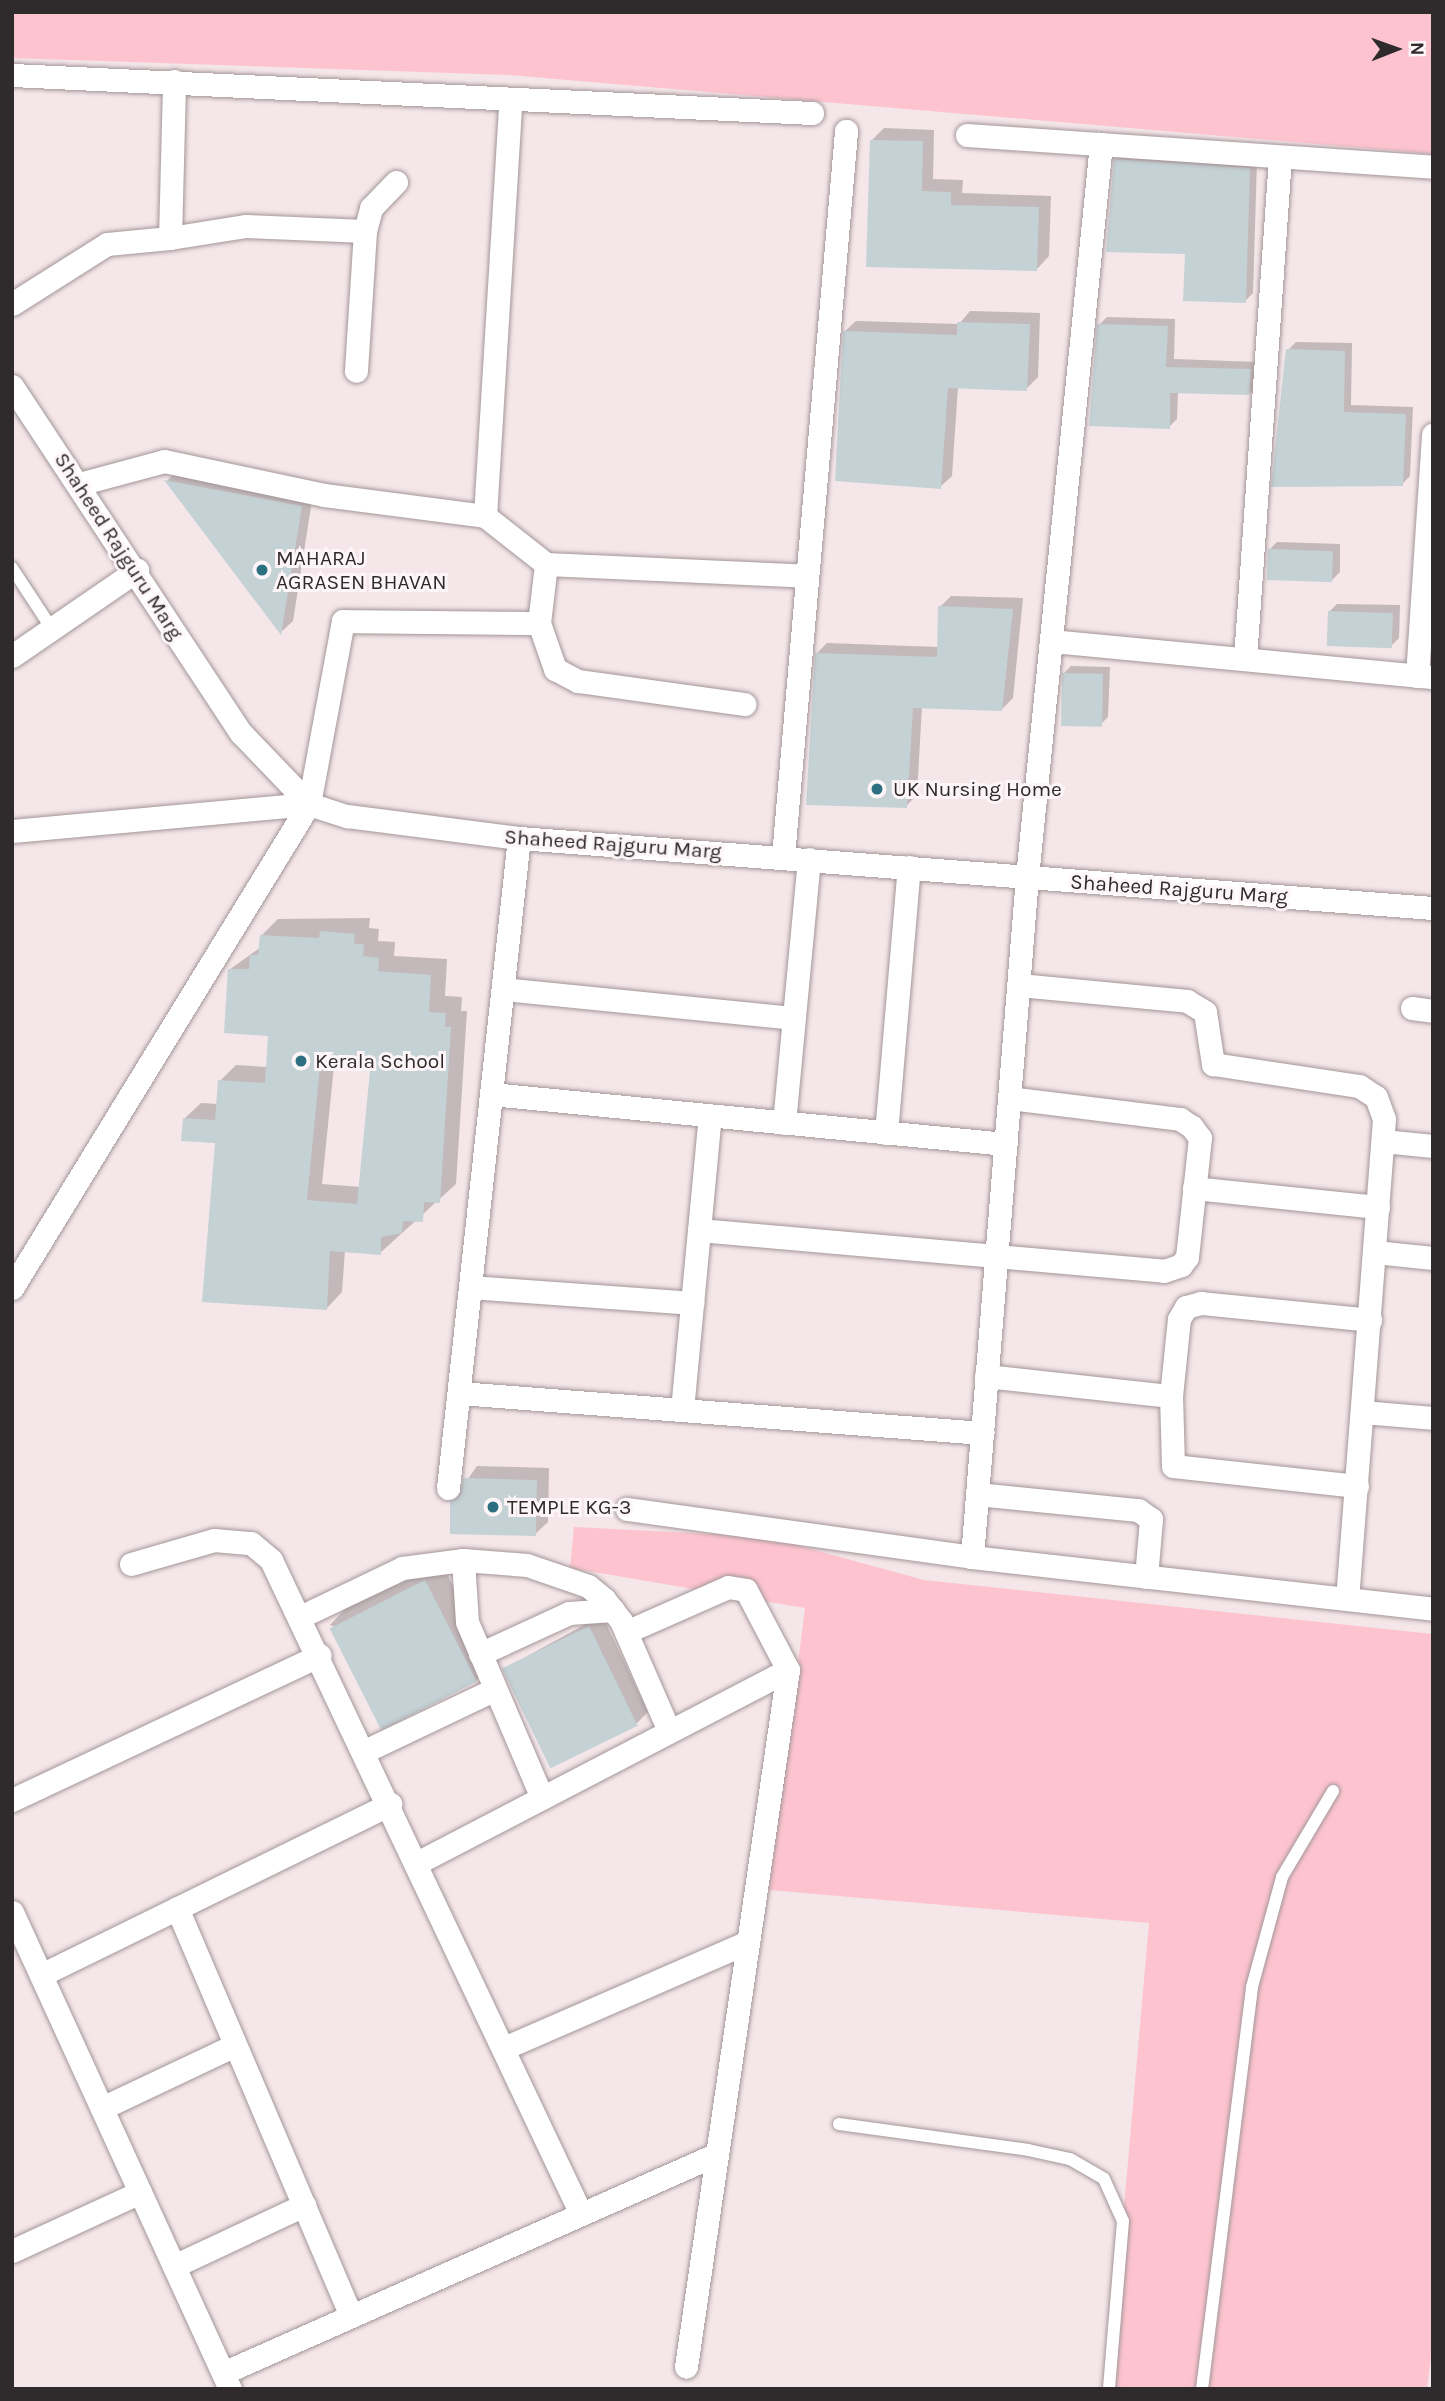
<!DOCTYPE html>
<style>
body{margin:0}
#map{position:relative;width:1445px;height:2401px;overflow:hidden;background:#f4e6e9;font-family:Karla,sans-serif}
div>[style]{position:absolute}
.green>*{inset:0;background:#fdc4d0}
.shadow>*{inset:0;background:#0003}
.building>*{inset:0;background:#c4d1d5;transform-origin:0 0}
.roads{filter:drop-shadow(0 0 2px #a39698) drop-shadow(0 0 2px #a39698)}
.lane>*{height:12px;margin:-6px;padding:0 6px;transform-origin:6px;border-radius:6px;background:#fff}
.street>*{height:23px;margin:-11.5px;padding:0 11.5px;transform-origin:11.5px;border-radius:11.5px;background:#fff}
.dots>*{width:19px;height:19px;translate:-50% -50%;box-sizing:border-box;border:4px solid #fdf5f7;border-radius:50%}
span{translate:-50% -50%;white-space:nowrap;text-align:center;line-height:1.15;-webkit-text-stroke:6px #fdf5f7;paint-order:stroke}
.street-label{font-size:21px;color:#2f2a2b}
.poi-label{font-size:21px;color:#2f2a2b}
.left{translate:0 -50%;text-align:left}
.frame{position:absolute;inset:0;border:14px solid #2f2a2b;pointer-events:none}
.north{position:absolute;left:1361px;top:14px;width:70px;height:70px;-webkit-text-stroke:5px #fdf5f7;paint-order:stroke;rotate:89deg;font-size:19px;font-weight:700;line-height:28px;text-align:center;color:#2f2a2b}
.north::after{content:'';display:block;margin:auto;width:24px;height:32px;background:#2f2a2b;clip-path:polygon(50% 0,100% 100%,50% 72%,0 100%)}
</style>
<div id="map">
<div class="green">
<div style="clip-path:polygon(12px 12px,1433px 12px,1433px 154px,509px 75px,12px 58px)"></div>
<div style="clip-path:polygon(574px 1527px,767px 1537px,924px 1580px,1433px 1634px,1433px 2339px,1427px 2389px,1108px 2389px,1149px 1923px,769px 1890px,805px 1608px,570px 1568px)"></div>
</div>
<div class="shadow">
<div style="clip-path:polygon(884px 128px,934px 130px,933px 179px,963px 180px,962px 193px,1051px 196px,1049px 256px,1037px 269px,868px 265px,871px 141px)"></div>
<div style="clip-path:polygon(1123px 152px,1257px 161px,1253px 293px,1245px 301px,1187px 253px,1115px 160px)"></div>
<div style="clip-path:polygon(970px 311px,1040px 313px,1038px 377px,1026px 389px,958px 387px,952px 476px,940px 487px,844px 332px,856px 321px,959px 324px)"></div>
<div style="clip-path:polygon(1107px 317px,1175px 319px,1174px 359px,1258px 362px,1257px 386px,1249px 394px,1178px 392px,1177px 419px,1169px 427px,1099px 325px)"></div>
<div style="clip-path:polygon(1296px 342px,1352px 343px,1351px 405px,1413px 407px,1410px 476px,1402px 484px,1288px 350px)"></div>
<div style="clip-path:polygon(178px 469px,313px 494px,293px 621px,281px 632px,167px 481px)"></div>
<div style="clip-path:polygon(1277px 542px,1340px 544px,1340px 572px,1332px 580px,1269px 550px)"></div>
<div style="clip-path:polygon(951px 596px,1023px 598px,1013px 698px,1002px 709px,922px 706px,917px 795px,906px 806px,816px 654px,827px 643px,939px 647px,940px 607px)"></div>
<div style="clip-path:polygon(1337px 604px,1400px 605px,1399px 638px,1391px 646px,1329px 612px)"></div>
<div style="clip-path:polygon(1071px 666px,1110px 667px,1108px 717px,1100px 725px,1063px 674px)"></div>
<div style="clip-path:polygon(evenodd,370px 918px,369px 928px,379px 929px,378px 941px,395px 942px,394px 956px,447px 959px,445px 996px,462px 997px,461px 1011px,467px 1011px,456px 1184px,380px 1253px,345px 1250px,342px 1292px,326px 1309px,217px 1142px,184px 1119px,201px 1103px,218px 1104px,220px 1081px,236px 1065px,267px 1067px,270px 1034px,229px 970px,261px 947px,261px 936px,278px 919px,370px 918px,334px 1066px,372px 1069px,361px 1187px,322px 1184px,334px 1066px)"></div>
<div style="clip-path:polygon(477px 1466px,549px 1468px,548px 1522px,535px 1534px,452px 1502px)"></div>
<div style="clip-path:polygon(442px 1564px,492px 1664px,476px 1681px,330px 1625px,346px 1608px)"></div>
<div style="clip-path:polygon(602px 1615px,648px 1712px,636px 1724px,504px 1669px)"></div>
</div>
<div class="building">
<div style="clip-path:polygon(870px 140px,923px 141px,922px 191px,951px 192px,951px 205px,1039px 207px,1037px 271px,866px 267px)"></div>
<div style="clip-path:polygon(1114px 159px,1250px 168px,1246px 303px,1183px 301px,1185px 254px,1106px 252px)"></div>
<div style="clip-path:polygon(957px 322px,1030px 324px,1027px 391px,948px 388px,941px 489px,835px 481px,843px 331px,957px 335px)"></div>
<div style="clip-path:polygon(1097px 324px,1168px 326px,1166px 367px,1251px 369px,1249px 395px,1170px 393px,1170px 429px,1089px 426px)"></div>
<div style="clip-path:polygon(1286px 349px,1345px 351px,1344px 412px,1406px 414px,1403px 486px,1271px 487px)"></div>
<div style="clip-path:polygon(164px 480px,302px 506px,281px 635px)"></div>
<div style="left:1268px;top:549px;width:65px;height:31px;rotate:2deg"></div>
<div style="clip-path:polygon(938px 606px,1013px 609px,1002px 711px,913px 708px,907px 808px,806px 805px,815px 653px,937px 657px)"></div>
<div style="left:1328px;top:611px;width:65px;height:35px;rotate:2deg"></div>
<div style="left:1062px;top:673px;width:41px;height:53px;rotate:1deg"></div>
<div style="clip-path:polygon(evenodd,320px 931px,355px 934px,354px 944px,364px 944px,363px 956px,379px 958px,378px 971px,431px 975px,429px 1012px,446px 1013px,445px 1027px,451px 1027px,440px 1203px,424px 1202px,423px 1222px,403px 1221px,402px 1233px,381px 1237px,381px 1255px,330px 1251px,327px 1310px,202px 1302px,215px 1143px,181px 1141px,183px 1118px,215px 1120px,218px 1080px,265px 1083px,268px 1036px,224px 1033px,228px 969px,249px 969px,250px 955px,258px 955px,260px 935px,319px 938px,320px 931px,320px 1067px,370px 1071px,357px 1204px,307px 1200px,320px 1067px)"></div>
<div style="clip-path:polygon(463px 1478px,537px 1480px,536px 1536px,450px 1534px,450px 1501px,460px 1496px)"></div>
<div style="left:425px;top:1580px;width:114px;height:107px;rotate:63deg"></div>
<div style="left:589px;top:1626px;width:111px;height:97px;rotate:64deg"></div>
</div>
<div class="roads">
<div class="lane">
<div style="left:12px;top:568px;width:73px;rotate:56.7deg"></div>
<div style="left:839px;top:2124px;width:191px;rotate:7.8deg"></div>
<div style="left:1028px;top:2150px;width:43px;rotate:12.1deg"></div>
<div style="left:1070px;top:2159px;width:39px;rotate:30deg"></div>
<div style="left:1104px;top:2179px;width:46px;rotate:65.7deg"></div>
<div style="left:1123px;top:2221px;width:169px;rotate:94.8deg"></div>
<div style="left:1202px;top:2389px;width:405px;rotate:-82.9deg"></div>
<div style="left:1252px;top:1987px;width:114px;rotate:-74.7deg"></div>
<div style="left:1282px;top:1877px;width:100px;rotate:-59.3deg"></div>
</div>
<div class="street">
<div style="left:12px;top:75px;width:801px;rotate:2.72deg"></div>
<div style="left:967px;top:135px;width:467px;rotate:3.9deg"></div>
<div style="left:365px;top:231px;width:24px;rotate:-75deg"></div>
<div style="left:371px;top:208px;width:36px;rotate:-46deg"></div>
<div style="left:170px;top:238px;width:77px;rotate:-9deg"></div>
<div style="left:246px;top:226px;width:119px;rotate:2.4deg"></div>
<div style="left:365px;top:231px;width:140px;rotate:93.7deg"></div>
<div style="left:12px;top:304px;width:112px;rotate:-32.3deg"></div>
<div style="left:107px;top:244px;width:63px;rotate:-5.4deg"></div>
<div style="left:170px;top:238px;width:157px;rotate:-88.5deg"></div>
<div style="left:12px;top:386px;width:416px;rotate:56.6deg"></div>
<div style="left:241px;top:733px;width:98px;rotate:46.2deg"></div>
<div style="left:309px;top:804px;width:40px;rotate:18deg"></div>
<div style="left:347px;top:816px;width:173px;rotate:7.3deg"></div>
<div style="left:519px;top:838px;width:917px;rotate:4.38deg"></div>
<div style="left:79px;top:484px;width:88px;rotate:-15.1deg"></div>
<div style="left:164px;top:461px;width:164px;rotate:12deg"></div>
<div style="left:324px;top:495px;width:162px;rotate:7.4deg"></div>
<div style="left:485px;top:516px;width:78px;rotate:38.2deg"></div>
<div style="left:546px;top:564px;width:261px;rotate:2.6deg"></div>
<div style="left:485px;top:516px;width:415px;rotate:-86.5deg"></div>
<div style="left:539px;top:623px;width:49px;rotate:70.8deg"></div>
<div style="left:555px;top:669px;width:26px;rotate:28deg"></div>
<div style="left:578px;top:681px;width:168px;rotate:7.9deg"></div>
<div style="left:1051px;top:641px;width:384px;rotate:5.4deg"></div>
<div style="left:12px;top:656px;width:152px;rotate:-34.5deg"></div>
<div style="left:1245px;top:659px;width:503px;rotate:-86.01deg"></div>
<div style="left:1417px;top:676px;width:242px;rotate:-86.2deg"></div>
<div style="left:12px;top:831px;width:298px;rotate:-5.2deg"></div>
<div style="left:783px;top:856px;width:728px;rotate:-85.03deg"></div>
<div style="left:1019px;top:985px;width:169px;rotate:5.4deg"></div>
<div style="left:1187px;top:1001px;width:21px;rotate:31deg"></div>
<div style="left:1205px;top:1012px;width:53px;rotate:81.3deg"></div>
<div style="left:1213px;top:1064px;width:148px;rotate:8.6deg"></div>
<div style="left:1359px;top:1086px;width:20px;rotate:33deg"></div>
<div style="left:1376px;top:1097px;width:23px;rotate:70deg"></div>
<div style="left:1384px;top:1119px;width:481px;rotate:94.4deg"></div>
<div style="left:503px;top:989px;width:292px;rotate:5.7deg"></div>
<div style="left:1412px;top:1008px;width:21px;rotate:8deg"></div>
<div style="left:491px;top:1094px;width:517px;rotate:5.55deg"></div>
<div style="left:784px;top:1123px;width:265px;rotate:-84.6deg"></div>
<div style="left:886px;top:1133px;width:267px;rotate:-85.1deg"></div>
<div style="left:1383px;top:1141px;width:50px;rotate:5.7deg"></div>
<div style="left:1194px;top:1188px;width:185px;rotate:5.9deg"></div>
<div style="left:699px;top:1230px;width:467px;rotate:5deg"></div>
<div style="left:1164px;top:1271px;width:18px;rotate:-19deg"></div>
<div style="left:1181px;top:1265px;width:10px;rotate:-53deg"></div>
<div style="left:1187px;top:1257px;width:120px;rotate:-83.8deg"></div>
<div style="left:1200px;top:1138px;width:14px;rotate:-126deg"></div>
<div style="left:1192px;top:1127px;width:14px;rotate:-146deg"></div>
<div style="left:1180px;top:1119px;width:172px;rotate:-173deg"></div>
<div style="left:1375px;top:1252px;width:58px;rotate:5.9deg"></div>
<div style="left:471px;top:1287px;width:222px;rotate:4.1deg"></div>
<div style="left:12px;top:1288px;width:568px;rotate:-58.47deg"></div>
<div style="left:309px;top:804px;width:186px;rotate:-79.5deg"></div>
<div style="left:343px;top:621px;width:196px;rotate:0.6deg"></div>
<div style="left:539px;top:623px;width:59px;rotate:-83.2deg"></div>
<div style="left:986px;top:1376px;width:186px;rotate:6.2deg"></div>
<div style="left:459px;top:1393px;width:525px;rotate:4.37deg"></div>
<div style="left:682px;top:1410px;width:295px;rotate:-84.6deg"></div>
<div style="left:1362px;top:1412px;width:71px;rotate:4.8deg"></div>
<div style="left:1357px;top:1486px;width:185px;rotate:-173.8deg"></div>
<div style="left:1173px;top:1466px;width:70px;rotate:-91.6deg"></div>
<div style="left:1171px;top:1396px;width:77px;rotate:-84.1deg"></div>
<div style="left:1179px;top:1319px;width:14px;rotate:-60deg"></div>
<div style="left:1186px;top:1307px;width:16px;rotate:-15deg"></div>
<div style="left:1201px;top:1303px;width:170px;rotate:5.7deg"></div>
<div style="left:448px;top:1488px;width:654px;rotate:-83.77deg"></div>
<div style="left:977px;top:1494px;width:162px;rotate:5.7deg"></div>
<div style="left:1138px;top:1510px;width:16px;rotate:35deg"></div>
<div style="left:1151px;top:1519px;width:58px;rotate:94.9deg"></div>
<div style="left:627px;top:1509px;width:348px;rotate:7.9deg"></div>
<div style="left:972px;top:1557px;width:464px;rotate:6.4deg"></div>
<div style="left:972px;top:1557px;width:682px;rotate:-85.38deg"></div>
<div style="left:1027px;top:877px;width:737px;rotate:-84.24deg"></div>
<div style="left:463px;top:1560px;width:62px;rotate:86.3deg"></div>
<div style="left:467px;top:1622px;width:191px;rotate:66.9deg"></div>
<div style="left:131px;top:1564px;width:86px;rotate:-16.1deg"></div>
<div style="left:214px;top:1540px;width:37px;rotate:5deg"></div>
<div style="left:251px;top:1543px;width:26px;rotate:40deg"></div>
<div style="left:271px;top:1560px;width:722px;rotate:64.64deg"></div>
<div style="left:302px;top:1616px;width:111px;rotate:-25.6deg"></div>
<div style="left:402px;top:1568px;width:62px;rotate:-7.5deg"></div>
<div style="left:463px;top:1560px;width:64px;rotate:4.5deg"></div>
<div style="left:527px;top:1565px;width:65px;rotate:19deg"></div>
<div style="left:588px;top:1586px;width:21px;rotate:39deg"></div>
<div style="left:604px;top:1599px;width:28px;rotate:52deg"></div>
<div style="left:621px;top:1621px;width:120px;rotate:66.4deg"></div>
<div style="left:626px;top:1632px;width:111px;rotate:-23.8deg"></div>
<div style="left:728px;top:1587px;width:18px;rotate:9deg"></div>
<div style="left:746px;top:1590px;width:90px;rotate:62.3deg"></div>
<div style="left:788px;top:1670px;width:704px;rotate:98.33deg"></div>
<div style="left:480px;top:1654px;width:98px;rotate:-24.7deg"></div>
<div style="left:569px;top:1613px;width:44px;rotate:-3.9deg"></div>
<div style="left:365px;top:1751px;width:144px;rotate:-25.5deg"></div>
<div style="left:12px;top:1800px;width:340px;rotate:-25.2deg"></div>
<div style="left:417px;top:1863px;width:418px;rotate:-27.5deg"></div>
<div style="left:177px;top:1908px;width:443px;rotate:66.9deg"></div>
<div style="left:12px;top:1912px;width:524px;rotate:65.44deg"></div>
<div style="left:41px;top:1975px;width:389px;rotate:-26.1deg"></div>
<div style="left:504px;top:2048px;width:266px;rotate:-23.5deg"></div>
<div style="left:102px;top:2108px;width:147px;rotate:-25.3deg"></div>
<div style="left:12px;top:2251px;width:141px;rotate:-24.7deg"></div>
<div style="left:174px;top:2266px;width:144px;rotate:-25.1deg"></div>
<div style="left:223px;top:2373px;width:540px;rotate:-23.91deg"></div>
</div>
</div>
<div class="dots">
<div style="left:262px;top:570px;background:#2c6f80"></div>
<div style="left:877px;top:789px;background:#2c6f80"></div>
<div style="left:301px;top:1061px;background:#2c6f80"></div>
<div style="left:493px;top:1507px;background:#2c6f80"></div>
</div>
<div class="street-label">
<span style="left:119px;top:546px;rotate:57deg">Shaheed Rajguru Marg</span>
<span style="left:613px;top:844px;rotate:4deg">Shaheed Rajguru Marg</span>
<span style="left:1179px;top:889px;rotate:4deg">Shaheed Rajguru Marg</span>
</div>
<div class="poi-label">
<span class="left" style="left:276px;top:570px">MAHARAJ<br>AGRASEN BHAVAN</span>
<span class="left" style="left:893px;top:789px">UK Nursing Home</span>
<span class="left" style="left:315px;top:1061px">Kerala School</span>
<span class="left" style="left:507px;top:1507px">TEMPLE KG-3</span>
</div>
<div class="frame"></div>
<div class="north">N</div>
</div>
